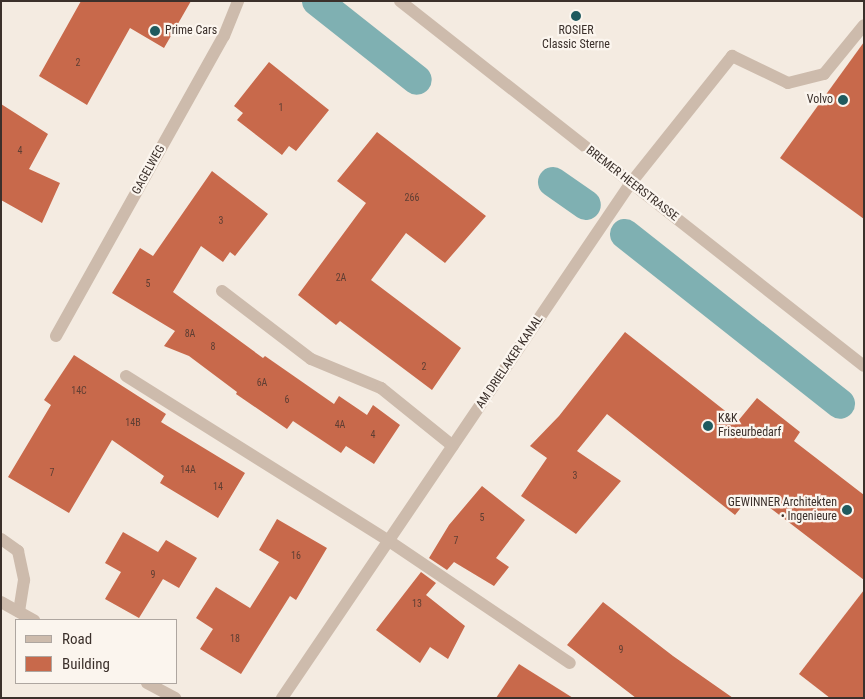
<!DOCTYPE html>
<meta charset="utf-8">
<style>
body{margin:0}
#map{position:relative;width:865px;height:699px;overflow:hidden;background:#f4ebe1;font-family:"Roboto Condensed",sans-serif}
div>[style]{position:absolute}
.canal>*{height:30px;margin:-15px;padding:0 15px;transform-origin:15px;border-radius:15px;background:#7fb0b2}
.building>*{inset:0;background:#c8694b}
.service>*{height:12px;margin:-6px;padding:0 6px;transform-origin:6px;border-radius:6px;background:#cdbbac}
.minor>*{height:12px;margin:-6px;padding:0 6px;transform-origin:6px;border-radius:6px;background:#cdbbac}
.tertiary>*{height:12px;margin:-6px;padding:0 6px;transform-origin:6px;border-radius:6px;background:#cdbbac}
.dots>*{width:14px;height:14px;translate:-50% -50%;box-sizing:border-box;border:2px solid #fbf5ee;border-radius:50%}
span{translate:-50% -50%;white-space:nowrap;text-align:center;line-height:1.15;-webkit-text-stroke:4.5px #fbf5ee;paint-order:stroke}
.number-label{font-size:10px;color:#5e3e33}
.number-label span{-webkit-text-stroke-width:0}
.poi-label{font-size:12px;color:#3b302b}
.left{translate:0 -50%;text-align:left}
.right{translate:-100% -50%;text-align:right}
.street-label{font-size:12px;color:#3b302b}
.frame{position:absolute;inset:0;border:2px solid #3b302b;pointer-events:none}
.legend{position:absolute;left:15px;top:619px;width:162px;height:65px;box-sizing:border-box;background:#fbf5ee;border:1px solid #aea6a0;margin:0;padding:6px 9px;list-style:none;font-size:15px;color:#3b302b}
.legend li{display:flex;align-items:center;gap:10px;height:25px}
.legend b{width:25px;border:1px solid #aea6a0}
</style>
<div id="map">
<div class="canal">
<div style="left:317px;top:1px;width:127px;rotate:38.3deg"></div>
<div style="left:553px;top:182px;width:40px;rotate:34.9deg"></div>
<div style="left:625px;top:234px;width:274px;rotate:38.3deg"></div>
</div>
<div class="building">
<div style="clip-path:polygon(81px 1px,191px 1px,164px 48px,130px 28px,87px 105px,39px 76px)"></div>
<div style="clip-path:polygon(864px 42px,864px 219px,780px 158px)"></div>
<div style="clip-path:polygon(269px 62px,329px 110px,296px 151px,289px 146px,282px 155px,237px 120px,243px 113px,234px 106px)"></div>
<div style="clip-path:polygon(1px 104px,48px 134px,29px 169px,60px 183px,42px 223px,1px 200px)"></div>
<div style="clip-path:polygon(377px 132px,486px 216px,445px 263px,406px 233px,371px 280px,461px 348px,432px 390px,340px 321px,336px 325px,298px 295px,366px 203px,337px 181px)"></div>
<div style="clip-path:polygon(212px 171px,268px 214px,235px 256px,230px 252px,223px 262px,201px 246px,173px 292px,263px 358px,265px 356px,334px 404px,339px 396px,367px 415px,373px 405px,400px 425px,374px 464px,346px 446px,341px 453px,293px 421px,287px 429px,236px 394px,237px 392px,189px 356px,164px 346px,175px 331px,112px 293px,140px 248px,153px 256px)"></div>
<div style="clip-path:polygon(625px 332px,738px 421px,757px 398px,800px 432px,794px 441px,864px 495px,864px 580px,752px 494px,735px 515px,607px 414px,577px 451px,621px 481px,576px 534px,521px 496px,547px 458px,530px 446px,559px 416px)"></div>
<div style="clip-path:polygon(74px 355px,166px 414px,161px 422px,245px 473px,218px 518px,160px 483px,164px 476px,112px 440px,69px 513px,8px 477px,51px 405px,44px 400px)"></div>
<div style="clip-path:polygon(482px 486px,525px 520px,496px 558px,509px 567px,494px 586px,454px 562px,447px 570px,429px 558px,449px 525px)"></div>
<div style="clip-path:polygon(277px 519px,327px 548px,296px 600px,290px 596px,241px 674px,200px 649px,213px 629px,196px 618px,216px 587px,250px 608px,279px 562px,259px 550px)"></div>
<div style="clip-path:polygon(123px 532px,158px 552px,166px 540px,197px 558px,179px 588px,163px 579px,139px 618px,105px 599px,121px 572px,105px 563px)"></div>
<div style="clip-path:polygon(421px 572px,436px 583px,426px 595px,465px 626px,448px 659px,430px 647px,420px 663px,376px 630px)"></div>
<div style="clip-path:polygon(864px 590px,864px 698px,830px 698px,799px 674px)"></div>
<div style="clip-path:polygon(603px 602px,673px 656px,733px 698px,636px 698px,567px 645px)"></div>
<div style="clip-path:polygon(519px 664px,573px 698px,496px 698px)"></div>
</div>
<div class="service">
<div style="left:630px;top:184px;width:164px;rotate:-51.4deg"></div>
<div style="left:732px;top:56px;width:62px;rotate:25.7deg"></div>
<div style="left:788px;top:83px;width:37px;rotate:-14deg"></div>
<div style="left:824px;top:74px;width:63px;rotate:-50.8deg"></div>
<div style="left:222px;top:291px;width:112px;rotate:37.4deg"></div>
<div style="left:311px;top:359px;width:76px;rotate:22.5deg"></div>
<div style="left:381px;top:388px;width:92px;rotate:38.9deg"></div>
</div>
<div class="minor">
<div style="left:56px;top:336px;width:344px;rotate:-60.8deg"></div>
<div style="left:224px;top:36px;width:38px;rotate:-68deg"></div>
<div style="left:126px;top:376px;width:310px;rotate:32.1deg"></div>
<div style="left:389px;top:541px;width:218px;rotate:34deg"></div>
<div style="left:1px;top:539px;width:21px;rotate:35deg"></div>
<div style="left:18px;top:551px;width:30px;rotate:78deg"></div>
<div style="left:24px;top:580px;width:32px;rotate:99deg"></div>
<div style="left:1px;top:602px;width:38px;rotate:29deg"></div>
<div style="left:147px;top:683px;width:32px;rotate:28deg"></div>
<div style="left:282px;top:698px;width:621px;rotate:-55.9deg"></div>
</div>
<div class="tertiary">
<div style="left:400px;top:1px;width:590px;rotate:38.19deg"></div>
</div>
<div class="dots">
<div style="left:576px;top:16px;background:#1f5a5e"></div>
<div style="left:155px;top:31px;background:#1f5a5e"></div>
<div style="left:843px;top:100px;background:#1f5a5e"></div>
<div style="left:708px;top:426px;background:#1f5a5e"></div>
<div style="left:847px;top:510px;background:#1f5a5e"></div>
</div>
<div class="number-label">
<span style="left:78px;top:63px">2</span>
<span style="left:281px;top:108px">1</span>
<span style="left:20px;top:151px">4</span>
<span style="left:412px;top:198px">266</span>
<span style="left:221px;top:221px">3</span>
<span style="left:341px;top:278px">2A</span>
<span style="left:148px;top:284px">5</span>
<span style="left:190px;top:334px">8A</span>
<span style="left:213px;top:347px">8</span>
<span style="left:424px;top:367px">2</span>
<span style="left:262px;top:383px">6A</span>
<span style="left:79px;top:391px">14C</span>
<span style="left:287px;top:400px">6</span>
<span style="left:133px;top:423px">14B</span>
<span style="left:340px;top:425px">4A</span>
<span style="left:373px;top:435px">4</span>
<span style="left:188px;top:470px">14A</span>
<span style="left:52px;top:473px">7</span>
<span style="left:575px;top:476px">3</span>
<span style="left:218px;top:487px">14</span>
<span style="left:482px;top:518px">5</span>
<span style="left:456px;top:541px">7</span>
<span style="left:296px;top:556px">16</span>
<span style="left:153px;top:575px">9</span>
<span style="left:417px;top:604px">13</span>
<span style="left:235px;top:639px">18</span>
<span style="left:621px;top:650px">9</span>
</div>
<div class="poi-label">
<span class="left" style="left:165px;top:31px">Prime Cars</span>
<span style="left:576px;top:38px">ROSIER<br>Classic Sterne</span>
<span class="right" style="left:833px;top:100px">Volvo</span>
<span class="left" style="left:718px;top:426px">K&amp;K<br>Friseurbedarf</span>
<span class="right" style="left:837px;top:510px">GEWINNER Architekten<br>• Ingenieure</span>
</div>
<div class="street-label">
<span style="left:149px;top:170px;rotate:-61deg">GAGELWEG</span>
<span style="left:632px;top:184px;rotate:38deg">BREMER HEERSTRASSE</span>
<span style="left:510px;top:362px;rotate:-56deg">AM DRIELAKER KANAL</span>
</div>
<div class="frame"></div>
<ul class="legend">
<li><b style="height:6px;background:#cdbbac"></b>Road</li>
<li><b style="height:14px;background:#c8694b"></b>Building</li>
</ul>
</div>
